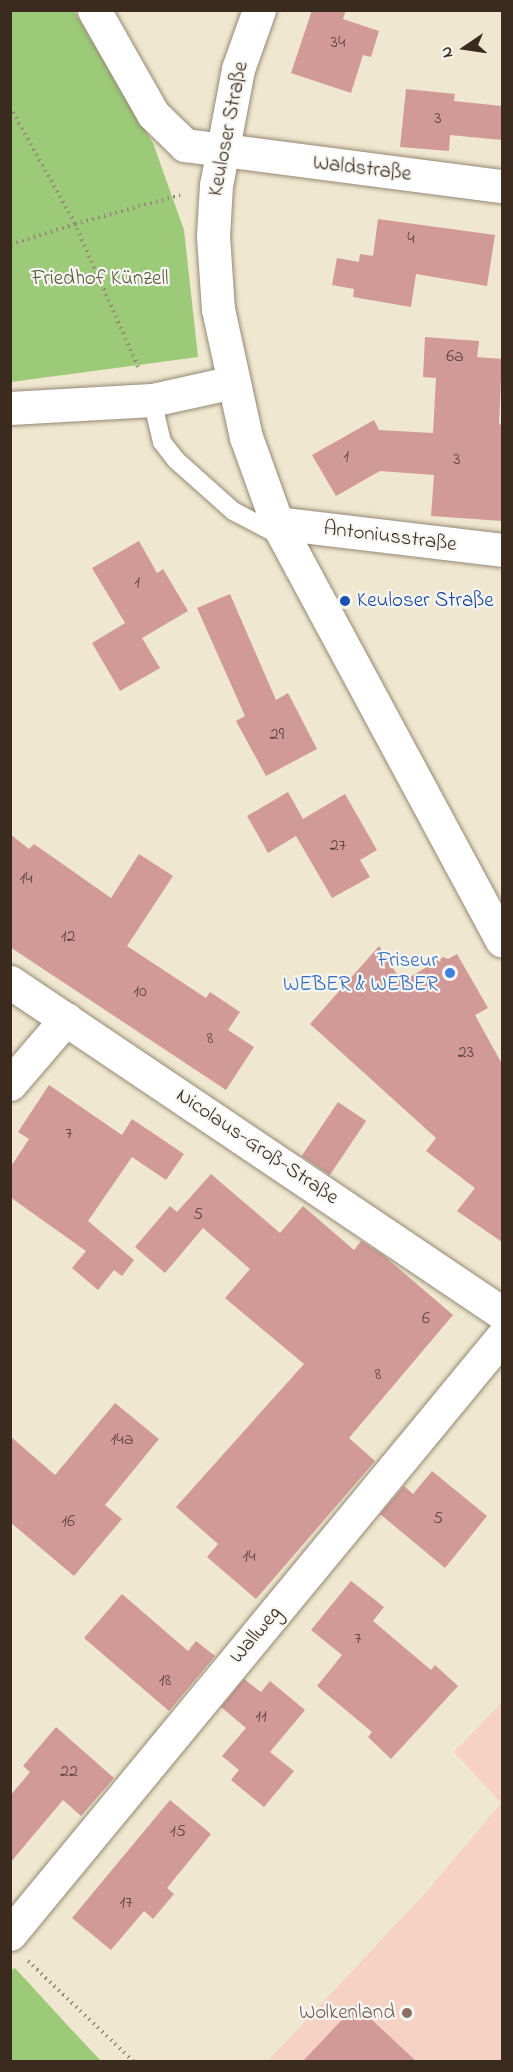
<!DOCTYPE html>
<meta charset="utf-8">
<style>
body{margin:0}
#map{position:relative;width:513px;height:2072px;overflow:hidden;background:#efe7cf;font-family:"Indie Flower",sans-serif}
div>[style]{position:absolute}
.built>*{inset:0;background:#f6d2c5}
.green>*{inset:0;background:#9cca78}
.building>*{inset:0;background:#d29a97;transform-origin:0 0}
.path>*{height:4px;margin-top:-2px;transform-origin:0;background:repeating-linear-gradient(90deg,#958876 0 1.5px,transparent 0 6px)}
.roads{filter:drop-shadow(0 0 2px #958876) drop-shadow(0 0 2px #958876)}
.lane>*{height:18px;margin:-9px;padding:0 9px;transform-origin:9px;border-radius:9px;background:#fff}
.street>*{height:33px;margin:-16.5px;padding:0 16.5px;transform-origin:16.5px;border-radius:16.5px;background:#fff}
.secondary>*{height:33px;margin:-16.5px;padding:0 16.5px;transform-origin:16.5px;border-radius:16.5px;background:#fff}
.dots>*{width:16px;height:16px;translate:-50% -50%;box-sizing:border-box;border:3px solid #f6f6f2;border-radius:50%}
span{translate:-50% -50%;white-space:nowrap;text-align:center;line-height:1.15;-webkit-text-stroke:4.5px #f6f6f2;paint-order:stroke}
.number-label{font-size:18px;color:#61463c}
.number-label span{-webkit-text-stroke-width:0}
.street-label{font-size:21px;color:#3b2a1e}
.park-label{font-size:21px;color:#585a39}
.transit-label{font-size:21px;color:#164399}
.left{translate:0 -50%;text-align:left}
.shop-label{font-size:21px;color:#366cbe}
.right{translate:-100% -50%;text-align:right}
.education-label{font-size:21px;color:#785e54}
.frame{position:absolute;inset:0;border:12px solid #3b2a1e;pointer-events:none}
.north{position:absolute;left:435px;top:18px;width:60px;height:60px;-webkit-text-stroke:4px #f6f6f2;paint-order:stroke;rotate:257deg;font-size:16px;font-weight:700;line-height:24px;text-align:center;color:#3b2a1e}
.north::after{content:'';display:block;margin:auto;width:21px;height:27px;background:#3b2a1e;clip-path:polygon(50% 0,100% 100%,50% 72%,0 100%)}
</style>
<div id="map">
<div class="built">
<div style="clip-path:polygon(502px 1702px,502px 2061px,267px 2062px,428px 1890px,501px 1803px,454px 1752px)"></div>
</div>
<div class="green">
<div style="clip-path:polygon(10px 11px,74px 11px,153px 143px,184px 230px,198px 357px,11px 382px)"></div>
<div style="clip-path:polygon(15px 1968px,70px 2028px,101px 2061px,11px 2061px,10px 1971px)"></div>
</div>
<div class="building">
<div style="clip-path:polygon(312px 10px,346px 10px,343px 19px,379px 31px,371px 57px,363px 55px,351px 93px,291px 73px)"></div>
<div style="clip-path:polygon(406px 89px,455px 94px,454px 101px,502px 106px,502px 140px,450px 135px,449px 151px,400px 147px)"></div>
<div style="clip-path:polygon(378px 219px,495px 235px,487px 286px,416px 274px,411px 307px,353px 297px,354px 289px,332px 285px,337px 258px,359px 262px,360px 254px,373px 256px)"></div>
<div style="clip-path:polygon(425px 337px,479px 341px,477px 357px,502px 359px,499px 424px,502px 425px,502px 521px,431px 516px,434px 475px,380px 471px,336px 496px,312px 455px,374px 420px,379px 430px,433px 433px,436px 378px,423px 377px)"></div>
<div style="clip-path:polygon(139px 541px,157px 573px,163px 569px,188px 611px,142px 638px,160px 668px,120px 691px,92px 643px,125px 623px,92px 568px)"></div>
<div style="clip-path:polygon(230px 594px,276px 700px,288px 693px,317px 749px,266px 776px,236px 721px,245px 716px,197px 608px)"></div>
<div style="clip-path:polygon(288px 792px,303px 819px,345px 794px,377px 850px,360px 860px,370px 877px,332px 898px,296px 836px,268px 853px,247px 816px)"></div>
<div style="clip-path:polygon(10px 834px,29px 849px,34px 844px,111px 898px,139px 854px,173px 876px,127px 946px,206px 998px,210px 992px,240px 1012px,228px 1030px,254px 1047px,226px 1090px,10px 947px)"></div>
<div style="clip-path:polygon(379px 946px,402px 982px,443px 957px,448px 959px,457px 954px,488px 1008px,475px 1015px,502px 1064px,502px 1242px,457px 1211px,475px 1188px,426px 1151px,436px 1138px,310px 1024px)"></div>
<div style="clip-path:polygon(49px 1085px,122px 1135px,132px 1119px,184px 1154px,166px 1180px,132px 1157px,88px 1221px,134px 1260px,122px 1276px,114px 1270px,98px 1290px,72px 1268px,86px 1251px,10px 1197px,10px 1168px,29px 1139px,18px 1132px)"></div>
<div style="left:338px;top:1102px;width:34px;height:65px;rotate:34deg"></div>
<div style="clip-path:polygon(211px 1174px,280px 1233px,303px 1206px,354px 1250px,361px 1241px,383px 1255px,453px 1315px,349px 1438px,375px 1461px,256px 1599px,207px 1557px,218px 1544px,176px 1507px,304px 1364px,225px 1298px,250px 1269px,203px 1228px,165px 1273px,135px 1247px,170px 1206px,177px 1212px)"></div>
<div style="clip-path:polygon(115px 1403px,159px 1439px,105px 1505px,122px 1519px,74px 1576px,10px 1522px,10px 1436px,55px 1475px)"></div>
<div style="clip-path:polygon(432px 1471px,487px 1516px,445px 1568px,380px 1514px,404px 1486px,413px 1494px)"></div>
<div style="clip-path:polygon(351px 1581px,384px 1607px,373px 1621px,431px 1670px,435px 1665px,458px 1686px,391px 1759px,368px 1737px,372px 1732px,317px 1686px,342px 1655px,311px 1630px)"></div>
<div style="clip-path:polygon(122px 1594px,188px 1651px,196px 1641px,215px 1656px,169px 1711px,84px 1638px)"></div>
<div style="clip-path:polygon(244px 1679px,261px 1692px,270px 1681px,305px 1710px,270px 1752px,294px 1771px,264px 1807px,231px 1780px,239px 1770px,222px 1756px,246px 1728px,221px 1707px)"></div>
<div style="clip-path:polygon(56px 1727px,114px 1778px,81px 1816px,63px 1800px,10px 1863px,10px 1796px,30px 1772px,23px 1766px)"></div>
<div style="clip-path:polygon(170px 1800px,211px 1834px,167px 1888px,174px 1894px,153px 1919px,144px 1911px,111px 1950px,72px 1918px)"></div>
<div style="clip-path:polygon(356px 2005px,416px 2061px,303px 2061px)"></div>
</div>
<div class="path">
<div style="left:10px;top:107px;width:134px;rotate:60.9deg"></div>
<div style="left:75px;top:224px;width:68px;rotate:162.1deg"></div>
<div style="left:138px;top:367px;width:156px;rotate:-113.8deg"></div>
<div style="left:75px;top:224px;width:109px;rotate:-15.4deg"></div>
<div style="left:28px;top:1961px;width:146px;rotate:43.6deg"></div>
</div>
<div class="roads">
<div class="lane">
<div style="left:152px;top:400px;width:43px;rotate:76.6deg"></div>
<div style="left:162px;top:442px;width:23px;rotate:52deg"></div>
<div style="left:176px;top:460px;width:76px;rotate:41.8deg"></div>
<div style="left:233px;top:511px;width:54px;rotate:27.5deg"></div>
</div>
<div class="street">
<div style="left:94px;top:10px;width:120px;rotate:60.4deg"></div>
<div style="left:153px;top:114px;width:45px;rotate:44.1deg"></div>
<div style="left:185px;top:145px;width:320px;rotate:7.4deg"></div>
<div style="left:10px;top:408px;width:142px;rotate:-3.2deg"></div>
<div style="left:152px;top:400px;width:83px;rotate:-12.5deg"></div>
<div style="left:277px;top:523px;width:227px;rotate:6.8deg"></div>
<div style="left:10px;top:982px;width:593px;rotate:33.93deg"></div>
<div style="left:10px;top:1084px;width:86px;rotate:-49.3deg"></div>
<div style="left:10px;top:1934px;width:774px;rotate:-50.51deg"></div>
</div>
<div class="secondary">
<div style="left:259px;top:10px;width:63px;rotate:109.6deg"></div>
<div style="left:238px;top:69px;width:118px;rotate:100.7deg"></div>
<div style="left:216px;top:185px;width:51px;rotate:93.4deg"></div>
<div style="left:213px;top:236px;width:73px;rotate:86.1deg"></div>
<div style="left:218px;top:309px;width:131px;rotate:77.7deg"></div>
<div style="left:246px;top:437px;width:91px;rotate:70.2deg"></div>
<div style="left:277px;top:523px;width:474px;rotate:61.7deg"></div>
</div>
</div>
<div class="dots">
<div style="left:345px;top:601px;background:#1a4fb4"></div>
<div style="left:450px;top:973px;background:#3f7fe0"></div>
<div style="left:407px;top:2013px;background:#8d6e63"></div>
</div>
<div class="number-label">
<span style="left:338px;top:43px">34</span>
<span style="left:438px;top:119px">3</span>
<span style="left:411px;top:239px">4</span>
<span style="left:455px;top:357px">6a</span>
<span style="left:346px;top:457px">1</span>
<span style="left:457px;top:460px">3</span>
<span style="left:137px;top:583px">1</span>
<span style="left:277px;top:735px">29</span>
<span style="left:338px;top:846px">27</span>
<span style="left:26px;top:879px">14</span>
<span style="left:68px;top:937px">12</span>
<span style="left:140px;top:992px">10</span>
<span style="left:210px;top:1039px">8</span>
<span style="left:466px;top:1053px">23</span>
<span style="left:69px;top:1134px">7</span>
<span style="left:198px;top:1215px">5</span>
<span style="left:426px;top:1319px">6</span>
<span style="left:378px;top:1375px">8</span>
<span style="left:122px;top:1440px">14a</span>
<span style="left:438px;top:1519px">5</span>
<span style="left:68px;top:1522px">16</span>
<span style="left:249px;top:1557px">14</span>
<span style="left:358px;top:1639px">7</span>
<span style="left:165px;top:1681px">18</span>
<span style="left:261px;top:1717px">11</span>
<span style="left:69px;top:1772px">22</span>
<span style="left:178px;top:1832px">15</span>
<span style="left:126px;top:1903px">17</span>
</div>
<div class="street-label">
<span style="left:229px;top:129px;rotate:-79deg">Keuloser Straße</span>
<span style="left:362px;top:169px;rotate:7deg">Waldstraße</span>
<span style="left:390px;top:537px;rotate:7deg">Antoniusstraße</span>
<span style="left:257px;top:1147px;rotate:34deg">Nicolaus-Groß-Straße</span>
<span style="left:256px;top:1635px;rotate:-50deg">Wallweg</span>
</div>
<div class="park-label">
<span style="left:100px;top:279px">Friedhof Künzell</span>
</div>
<div class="transit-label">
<span class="left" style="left:357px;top:601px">Keuloser Straße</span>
</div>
<div class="shop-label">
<span class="right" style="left:438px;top:973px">Friseur<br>WEBER &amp; WEBER</span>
</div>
<div class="education-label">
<span class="right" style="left:395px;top:2013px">Wolkenland</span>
</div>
<div class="frame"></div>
<div class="north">N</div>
</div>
